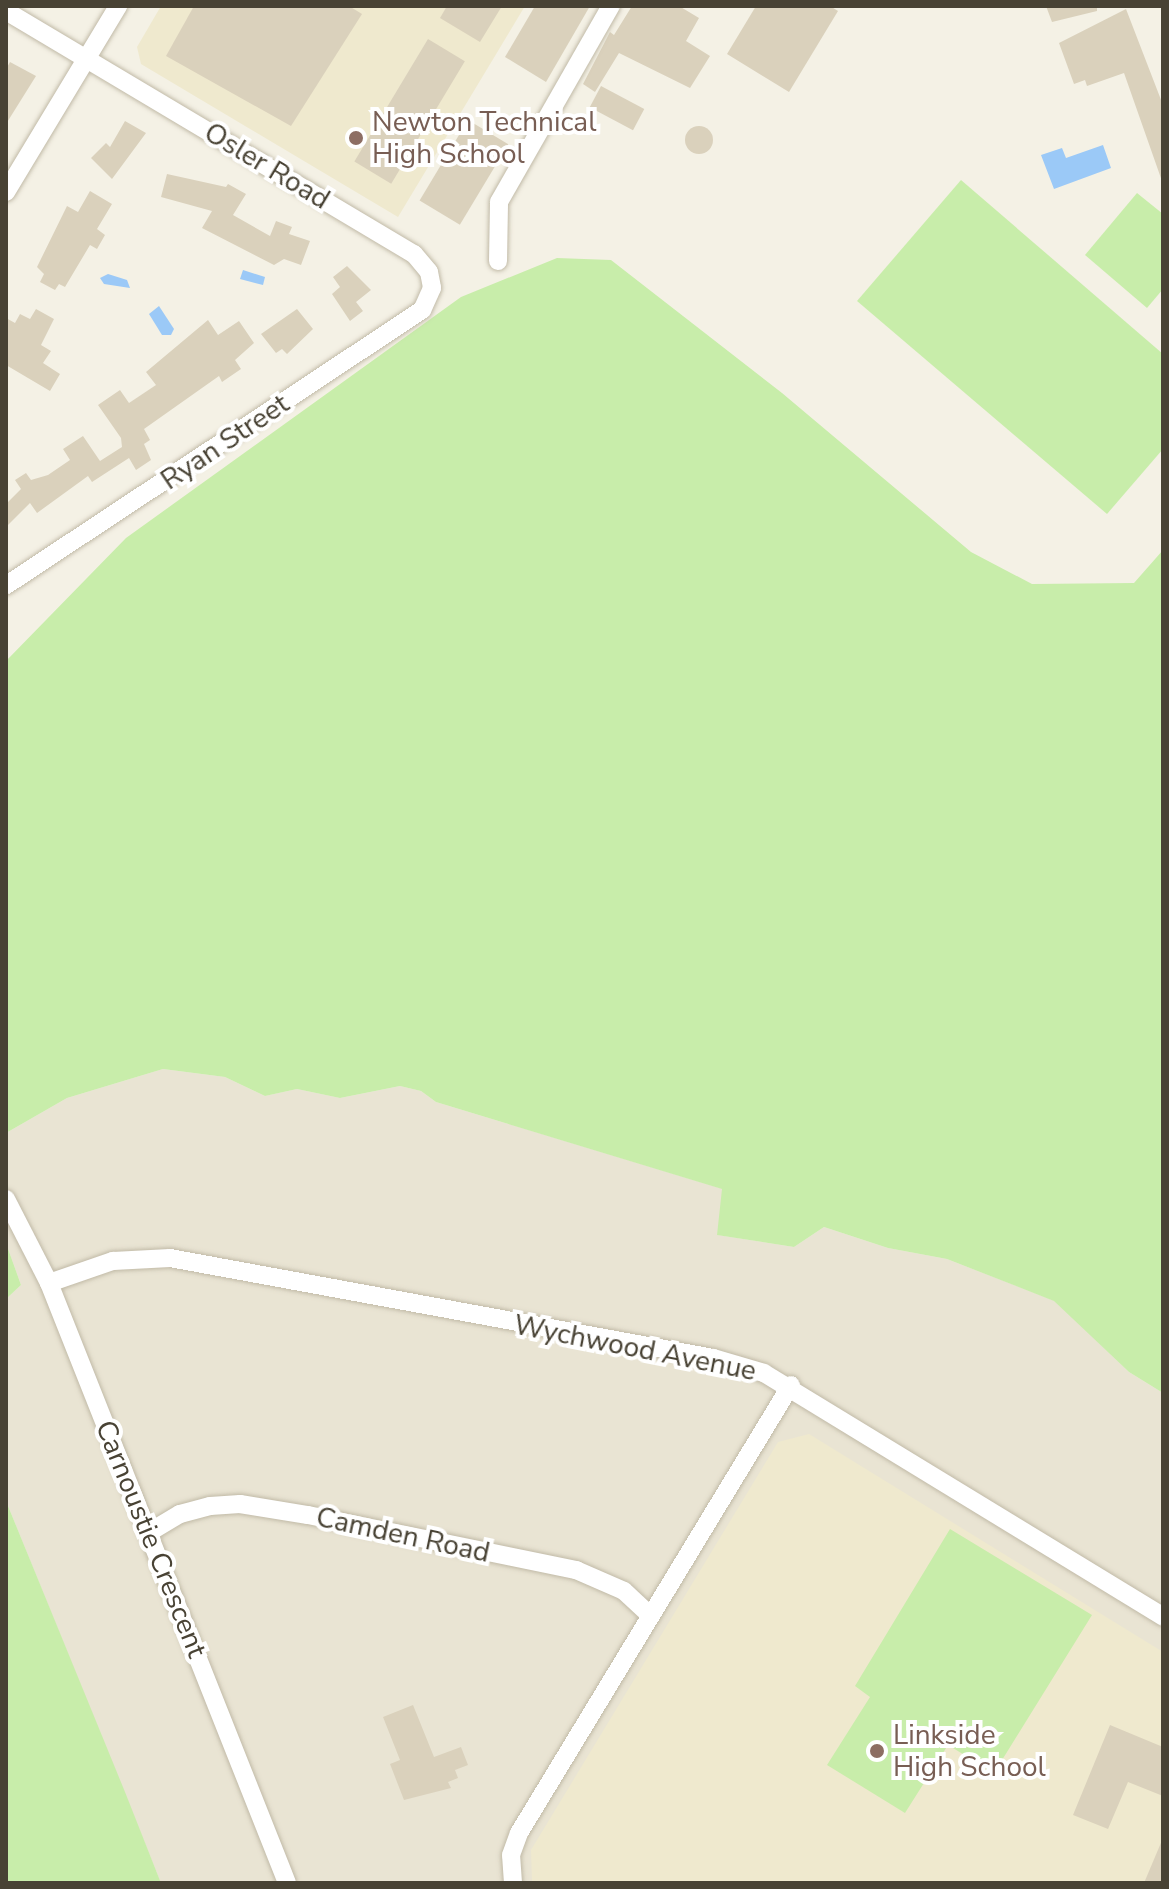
<!DOCTYPE html>
<style>
body{margin:0}
#map{position:relative;width:1169px;height:1889px;overflow:hidden;background:#f4f1e5;font-family:"Nunito Sans",sans-serif}
div>[style]{position:absolute}
.residential>*{inset:0;background:#e9e4d3}
.education>*{inset:0;background:#efe9ce}
.green>*{inset:0;background:#c8edaa}
.water>*{inset:0;background:#9bc9f7}
.building>*{inset:0;background:#dad1bc;transform-origin:0 0}
.round{border-radius:50%}
.roads{filter:drop-shadow(0 0 2px #c1baa7) drop-shadow(0 0 2px #c1baa7)}
.minor>*{height:18px;margin:-9px;padding:0 9px;transform-origin:9px;border-radius:9px;background:#fff}
.dots>*{width:22px;height:22px;translate:-50% -50%;box-sizing:border-box;border:4px solid #fff;border-radius:50%}
span{translate:-50% -50%;white-space:nowrap;text-align:center;line-height:1.15;-webkit-text-stroke:8px #fff;paint-order:stroke}
.education-label{font-size:28px;color:#785e54}
.left{translate:0 -50%;text-align:left}
.street-label{font-size:28px;color:#484234}
.frame{position:absolute;inset:0;border:8px solid #484234;pointer-events:none}
</style>
<div id="map">
<div class="residential">
<div style="clip-path:polygon(163px 1069px,225px 1077px,265px 1096px,297px 1089px,340px 1098px,400px 1086px,421px 1091px,436px 1102px,723px 1189px,718px 1235px,794px 1247px,824px 1227px,888px 1248px,947px 1259px,1055px 1301px,1129px 1372px,1163px 1393px,1163px 1883px,161px 1883px,6px 1501px,6px 1299px,21px 1285px,6px 1243px,6px 1133px,67px 1098px)"></div>
</div>
<div class="education">
<div style="clip-path:polygon(161px 6px,525px 6px,398px 217px,141px 64px,137px 47px)"></div>
<div style="clip-path:polygon(809px 1434px,1163px 1652px,1163px 1883px,532px 1881px,531px 1850px,778px 1442px)"></div>
</div>
<div class="green">
<div style="clip-path:polygon(961px 180px,1163px 354px,1163px 449px,1107px 514px,857px 301px)"></div>
<div style="clip-path:polygon(1137px 193px,1163px 214px,1163px 289px,1147px 308px,1085px 255px)"></div>
<div style="clip-path:polygon(557px 258px,611px 260px,782px 393px,971px 552px,1032px 584px,1134px 583px,1163px 550px,1163px 1393px,1129px 1372px,1054px 1301px,947px 1259px,888px 1248px,824px 1227px,794px 1247px,717px 1235px,722px 1189px,436px 1102px,421px 1091px,400px 1086px,340px 1098px,297px 1089px,265px 1096px,225px 1077px,163px 1069px,67px 1098px,6px 1133px,6px 661px,126px 538px,461px 297px)"></div>
<div style="clip-path:polygon(6px 1243px,21px 1285px,6px 1299px)"></div>
<div style="clip-path:polygon(6px 1501px,125px 1792px,161px 1883px,6px 1883px)"></div>
<div style="clip-path:polygon(950px 1529px,1092px 1615px,994px 1773px,948px 1745px,905px 1813px,827px 1765px,870px 1697px,855px 1686px)"></div>
</div>
<div class="water">
<div style="clip-path:polygon(1103px 145px,1111px 168px,1054px 189px,1041px 155px,1062px 148px,1066px 158px)"></div>
<div style="clip-path:polygon(243px 270px,265px 277px,263px 285px,240px 279px)"></div>
<div style="clip-path:polygon(108px 274px,127px 280px,130px 288px,104px 284px,100px 278px)"></div>
<div style="clip-path:polygon(159px 306px,174px 329px,171px 335px,162px 335px,149px 314px)"></div>
</div>
<div class="building">
<div style="clip-path:polygon(194px 6px,349px 6px,362px 14px,291px 126px,166px 56px)"></div>
<div style="clip-path:polygon(447px 6px,502px 6px,480px 42px,440px 18px)"></div>
<div style="clip-path:polygon(535px 6px,590px 6px,546px 82px,505px 57px)"></div>
<div style="clip-path:polygon(632px 6px,679px 6px,699px 18px,686px 41px,710px 56px,690px 88px,619px 53px,595px 92px,583px 84px,610px 32px,614px 35px)"></div>
<div style="clip-path:polygon(756px 6px,830px 6px,838px 11px,789px 92px,727px 54px)"></div>
<div style="clip-path:polygon(1046px 6px,1097px 6px,1097px 11px,1052px 22px)"></div>
<div style="clip-path:polygon(1126px 9px,1163px 105px,1163px 184px,1124px 73px,1087px 86px,1085px 80px,1074px 84px,1059px 43px)"></div>
<div style="left:428px;top:39px;width:43px;height:143px;rotate:31deg"></div>
<div style="clip-path:polygon(10px 62px,36px 76px,6px 124px,6px 69px)"></div>
<div style="left:601px;top:86px;width:49px;height:24px;rotate:28deg"></div>
<div style="left:468px;top:120px;width:47px;height:94px;rotate:31deg"></div>
<div style="clip-path:polygon(125px 121px,146px 133px,112px 179px,91px 158px,106px 143px,110px 147px)"></div>
<div class="round" style="left:685px;top:126px;width:28px;height:28px"></div>
<div style="clip-path:polygon(167px 174px,226px 187px,228px 184px,246px 194px,233px 215px,270px 236px,276px 221px,292px 227px,289px 234px,310px 241px,301px 265px,284px 259px,274px 265px,202px 228px,212px 211px,161px 197px)"></div>
<div style="clip-path:polygon(90px 191px,112px 204px,97px 229px,105px 235px,97px 249px,90px 245px,65px 287px,59px 284px,55px 290px,40px 282px,44px 274px,37px 267px,67px 206px,78px 212px)"></div>
<div style="clip-path:polygon(347px 266px,371px 290px,356px 302px,363px 311px,350px 321px,332px 294px,340px 287px,333px 277px)"></div>
<div style="clip-path:polygon(36px 309px,54px 319px,41px 345px,51px 351px,43px 363px,60px 374px,50px 391px,6px 365px,6px 318px,15px 323px,20px 314px,30px 319px)"></div>
<div style="clip-path:polygon(297px 309px,313px 329px,287px 354px,282px 349px,276px 353px,261px 334px)"></div>
<div style="clip-path:polygon(208px 320px,218px 335px,239px 321px,254px 343px,235px 360px,241px 369px,222px 382px,219px 376px,144px 429px,150px 440px,144px 444px,151px 460px,136px 470px,129px 458px,92px 482px,88px 476px,37px 513px,30px 503px,6px 527px,6px 504px,21px 489px,15px 480px,26px 473px,31px 480px,48px 475px,70px 460px,63px 449px,83px 436px,100px 461px,122px 447px,121px 438px,98px 405px,120px 390px,129px 403px,156px 385px,146px 372px)"></div>
<div style="clip-path:polygon(413px 1705px,434px 1757px,461px 1747px,468px 1765px,455px 1770px,458px 1778px,448px 1782px,451px 1788px,404px 1800px,390px 1764px,400px 1760px,383px 1717px)"></div>
<div style="clip-path:polygon(1110px 1725px,1163px 1747px,1163px 1796px,1128px 1782px,1108px 1829px,1073px 1815px)"></div>
<div style="clip-path:polygon(1163px 1838px,1163px 1883px,1144px 1883px)"></div>
</div>
<div class="roads">
<div class="minor">
<div style="left:6px;top:11px;width:475px;rotate:30.8deg"></div>
<div style="left:414px;top:254px;width:23px;rotate:50deg"></div>
<div style="left:429px;top:272px;width:16px;rotate:79deg"></div>
<div style="left:432px;top:288px;width:24px;rotate:114deg"></div>
<div style="left:422px;top:310px;width:499px;rotate:146.5deg"></div>
<div style="left:6px;top:192px;width:217px;rotate:-58.9deg"></div>
<div style="left:498px;top:261px;width:59px;rotate:-89deg"></div>
<div style="left:499px;top:202px;width:226px;rotate:-60.3deg"></div>
<div style="left:6px;top:1199px;width:94px;rotate:62.9deg"></div>
<div style="left:49px;top:1283px;width:645px;rotate:68.36deg"></div>
<div style="left:49px;top:1283px;width:68px;rotate:-19deg"></div>
<div style="left:113px;top:1261px;width:57px;rotate:-3deg"></div>
<div style="left:170px;top:1258px;width:552px;rotate:10.43deg"></div>
<div style="left:713px;top:1358px;width:53px;rotate:16.4deg"></div>
<div style="left:764px;top:1373px;width:468px;rotate:31.4deg"></div>
<div style="left:148px;top:1533px;width:37px;rotate:-31deg"></div>
<div style="left:180px;top:1514px;width:31px;rotate:-15deg"></div>
<div style="left:210px;top:1506px;width:30px;rotate:-4deg"></div>
<div style="left:240px;top:1504px;width:69px;rotate:9.2deg"></div>
<div style="left:308px;top:1515px;width:274px;rotate:11.6deg"></div>
<div style="left:576px;top:1570px;width:52px;rotate:23.6deg"></div>
<div style="left:624px;top:1591px;width:35px;rotate:43deg"></div>
<div style="left:513px;top:1883px;width:28px;rotate:-94deg"></div>
<div style="left:511px;top:1855px;width:23px;rotate:-70deg"></div>
<div style="left:519px;top:1833px;width:524px;rotate:-58.74deg"></div>
</div>
</div>
<div class="dots">
<div style="left:356px;top:138px;background:#8d6e63"></div>
<div style="left:877px;top:1751px;background:#8d6e63"></div>
</div>
<div class="education-label">
<span class="left" style="left:372px;top:138px">Newton Technical<br>High School</span>
<span class="left" style="left:893px;top:1751px">Linkside<br>High School</span>
</div>
<div class="street-label">
<span style="left:267px;top:166px;rotate:31deg">Osler Road</span>
<span style="left:225px;top:442px;rotate:-34deg">Ryan Street</span>
<span style="left:635px;top:1348px;rotate:11deg">Wychwood Avenue</span>
<span style="left:403px;top:1535px;rotate:12deg">Camden Road</span>
<span style="left:151px;top:1539px;rotate:68deg">Carnoustie Crescent</span>
</div>
<div class="frame"></div>
</div>
